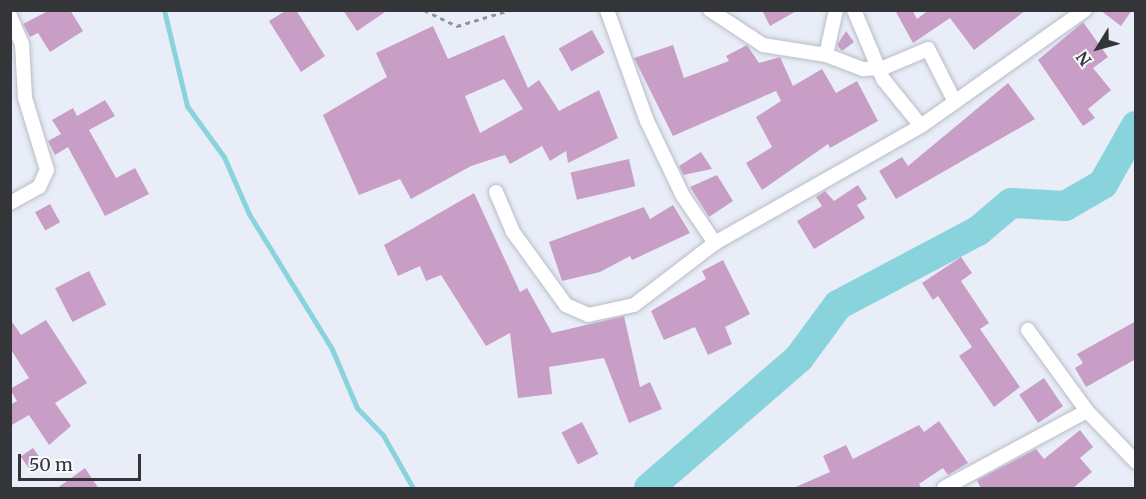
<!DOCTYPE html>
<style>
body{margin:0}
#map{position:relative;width:1146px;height:499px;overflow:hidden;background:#e8edf8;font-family:Merriweather,serif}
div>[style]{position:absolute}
.stream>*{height:5px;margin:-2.5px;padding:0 2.5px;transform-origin:2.5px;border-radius:2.5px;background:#89d3dd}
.river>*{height:30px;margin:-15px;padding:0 15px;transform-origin:15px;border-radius:15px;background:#89d3dd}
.building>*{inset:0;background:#c89ec7;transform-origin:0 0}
.path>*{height:3px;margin-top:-1.5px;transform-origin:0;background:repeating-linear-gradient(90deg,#91949c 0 4.5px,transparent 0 9px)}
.roads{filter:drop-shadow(0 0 2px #b8bdc7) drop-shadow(0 0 2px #b8bdc7)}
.street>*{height:14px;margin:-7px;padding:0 7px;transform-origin:7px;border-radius:7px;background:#fff}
span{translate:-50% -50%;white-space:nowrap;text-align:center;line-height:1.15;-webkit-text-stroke:6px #f8fafe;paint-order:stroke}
.frame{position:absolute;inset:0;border:12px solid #333539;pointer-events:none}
.north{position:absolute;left:1068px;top:18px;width:60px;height:60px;-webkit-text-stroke:4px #f8fafe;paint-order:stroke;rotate:233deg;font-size:16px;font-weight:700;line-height:24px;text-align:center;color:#333539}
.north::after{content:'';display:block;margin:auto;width:21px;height:27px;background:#333539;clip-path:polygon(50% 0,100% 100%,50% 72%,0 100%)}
.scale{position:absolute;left:18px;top:454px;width:123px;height:27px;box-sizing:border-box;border:3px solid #333539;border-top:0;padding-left:8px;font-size:18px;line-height:21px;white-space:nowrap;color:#333539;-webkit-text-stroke:4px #f8fafe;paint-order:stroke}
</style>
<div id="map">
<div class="stream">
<div style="left:164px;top:10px;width:99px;rotate:76.5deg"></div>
<div style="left:187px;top:106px;width:63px;rotate:54deg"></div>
<div style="left:224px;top:157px;width:62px;rotate:66.3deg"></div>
<div style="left:249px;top:214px;width:158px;rotate:58.4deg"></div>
<div style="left:332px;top:349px;width:64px;rotate:67deg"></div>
<div style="left:357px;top:408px;width:37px;rotate:46deg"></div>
<div style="left:383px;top:435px;width:61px;rotate:60.5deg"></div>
</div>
<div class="river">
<div style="left:649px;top:488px;width:198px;rotate:-40.9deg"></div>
<div style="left:799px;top:358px;width:66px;rotate:-53.7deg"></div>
<div style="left:838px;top:305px;width:158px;rotate:-27.9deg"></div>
<div style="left:978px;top:231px;width:43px;rotate:-40.3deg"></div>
<div style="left:1011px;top:203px;width:54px;rotate:3.2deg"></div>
<div style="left:1065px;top:206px;width:44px;rotate:-30.1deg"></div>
<div style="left:1103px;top:184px;width:67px;rotate:-60.4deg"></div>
</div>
<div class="building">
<div style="clip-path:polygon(50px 10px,70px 10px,83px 31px,50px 52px,38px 33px,30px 37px,23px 24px)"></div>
<div style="clip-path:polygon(287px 10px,296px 10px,325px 56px,301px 72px,269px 21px)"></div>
<div style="clip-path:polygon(343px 10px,388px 10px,357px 31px)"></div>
<div style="clip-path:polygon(762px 10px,798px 10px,770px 26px)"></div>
<div style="clip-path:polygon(895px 10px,912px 10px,917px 19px,929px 10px,1026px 10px,974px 50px,950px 18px,913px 43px)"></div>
<div style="clip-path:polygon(1100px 10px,1132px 10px,1121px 26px)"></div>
<div style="clip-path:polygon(1083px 22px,1108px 57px,1093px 68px,1111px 90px,1088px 109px,1095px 118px,1083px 126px,1038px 60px)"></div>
<div style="clip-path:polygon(evenodd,433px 26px,448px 59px,504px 35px,528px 88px,539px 80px,559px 111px,599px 90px,618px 138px,568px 163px,566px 151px,550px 161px,542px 146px,510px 164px,505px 155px,471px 166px,411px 199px,400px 179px,359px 195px,323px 115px,387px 77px,376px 53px,433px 26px,504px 79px,523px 109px,480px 133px,465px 96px,504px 79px)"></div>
<div style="left:592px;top:30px;width:26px;height:38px;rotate:61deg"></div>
<div style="clip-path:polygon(846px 31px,854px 42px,842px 51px,837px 45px)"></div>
<div style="clip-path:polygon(673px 45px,684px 78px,729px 61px,726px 56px,747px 45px,759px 63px,780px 57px,793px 86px,822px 69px,836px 93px,857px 81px,878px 121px,830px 148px,828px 144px,762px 190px,746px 163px,772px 147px,756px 117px,781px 101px,776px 91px,673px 136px,634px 58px)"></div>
<div style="clip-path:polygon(1008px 83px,1035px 119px,896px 199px,879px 171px,902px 157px,908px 166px)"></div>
<div style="clip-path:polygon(105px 100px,115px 116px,89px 130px,116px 178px,135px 168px,149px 194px,105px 216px,68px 147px,55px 155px,48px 141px,61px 134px,52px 120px,73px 108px,77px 116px)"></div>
<div style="clip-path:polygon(701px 152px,712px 169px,683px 175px,679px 166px)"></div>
<div style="left:629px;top:159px;width:28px;height:60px;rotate:77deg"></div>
<div style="clip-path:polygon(717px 175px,733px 201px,709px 217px,690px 187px)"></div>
<div style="clip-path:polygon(858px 185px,867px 199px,857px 205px,865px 218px,814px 249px,797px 221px,822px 206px,816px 197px,825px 191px,834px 201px)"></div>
<div style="clip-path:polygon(474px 193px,520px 292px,527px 288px,552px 333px,624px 316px,640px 387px,650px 382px,662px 409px,629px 423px,604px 358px,549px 367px,552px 394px,518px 398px,510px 333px,486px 346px,441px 275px,426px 281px,420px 266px,398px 276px,384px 245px)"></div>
<div style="left:50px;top:204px;width:21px;height:17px;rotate:61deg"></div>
<div style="clip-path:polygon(673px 205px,690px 233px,632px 260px,630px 256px,600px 272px,562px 281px,549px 242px,644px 207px,650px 219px)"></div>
<div style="clip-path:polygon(961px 257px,972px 273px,961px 281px,989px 323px,980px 329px,1020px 387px,994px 407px,959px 356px,972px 347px,938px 296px,933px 300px,922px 283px)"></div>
<div style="clip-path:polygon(723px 260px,750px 314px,725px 327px,732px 344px,708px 355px,695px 327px,664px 340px,651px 311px,706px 279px,702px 271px)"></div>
<div style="left:89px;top:271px;width:38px;height:38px;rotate:63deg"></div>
<div style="clip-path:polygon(10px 319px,21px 335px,46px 320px,87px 383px,55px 403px,71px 426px,49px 445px,29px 415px,10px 426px,10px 405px,17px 401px,10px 389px,29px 378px,10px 348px)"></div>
<div style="clip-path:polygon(1136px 321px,1136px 359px,1086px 387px,1075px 368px,1083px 363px,1077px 354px)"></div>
<div style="left:1044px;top:378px;width:34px;height:30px;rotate:56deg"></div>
<div style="clip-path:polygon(939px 421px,968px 463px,948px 475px,943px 468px,919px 484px,922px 489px,791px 489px,830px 472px,823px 456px,846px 445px,853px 459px,919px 425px,924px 432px)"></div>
<div style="left:582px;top:422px;width:36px;height:23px;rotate:63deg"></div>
<div style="clip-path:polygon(1080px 430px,1093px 447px,1080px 458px,1092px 472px,1072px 489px,981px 489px,977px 480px,1036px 449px,1044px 459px)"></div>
<div style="left:33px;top:448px;width:16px;height:15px;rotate:55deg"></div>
<div style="clip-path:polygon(85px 468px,99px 489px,56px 489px)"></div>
</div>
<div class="path">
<div style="left:424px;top:10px;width:37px;rotate:26deg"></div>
<div style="left:457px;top:26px;width:55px;rotate:-16.8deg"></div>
</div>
<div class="roads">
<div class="street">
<div style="left:607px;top:10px;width:118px;rotate:70.2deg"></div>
<div style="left:647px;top:121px;width:83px;rotate:64.4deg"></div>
<div style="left:683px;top:196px;width:57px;rotate:55.8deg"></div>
<div style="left:710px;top:10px;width:64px;rotate:33.4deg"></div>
<div style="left:763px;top:45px;width:64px;rotate:9deg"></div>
<div style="left:826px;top:55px;width:40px;rotate:21deg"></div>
<div style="left:863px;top:69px;width:20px;rotate:-3deg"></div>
<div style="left:883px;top:68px;width:49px;rotate:-22.9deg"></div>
<div style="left:928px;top:49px;width:59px;rotate:63deg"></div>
<div style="left:854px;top:10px;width:75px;rotate:67.2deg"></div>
<div style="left:883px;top:79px;width:60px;rotate:51deg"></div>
<div style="left:10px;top:16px;width:30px;rotate:67deg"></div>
<div style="left:22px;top:44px;width:54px;rotate:86.8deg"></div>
<div style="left:25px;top:98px;width:75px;rotate:73deg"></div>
<div style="left:47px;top:170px;width:19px;rotate:115deg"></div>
<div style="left:39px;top:187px;width:33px;rotate:151deg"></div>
<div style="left:826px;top:55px;width:46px;rotate:-77.5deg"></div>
<div style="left:496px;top:192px;width:43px;rotate:67deg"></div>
<div style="left:513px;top:232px;width:90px;rotate:54deg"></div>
<div style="left:566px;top:305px;width:24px;rotate:24deg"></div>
<div style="left:588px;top:315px;width:47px;rotate:-12.3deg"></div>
<div style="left:634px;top:305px;width:102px;rotate:-37.4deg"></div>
<div style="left:715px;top:243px;width:237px;rotate:-29.6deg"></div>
<div style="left:921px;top:126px;width:201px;rotate:-35.3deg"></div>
<div style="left:1028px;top:330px;width:100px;rotate:53.9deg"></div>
<div style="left:1087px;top:411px;width:71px;rotate:46.1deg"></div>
<div style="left:944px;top:488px;width:162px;rotate:-28.3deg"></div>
</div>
</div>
<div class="frame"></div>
<div class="north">N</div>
<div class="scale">50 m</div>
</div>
